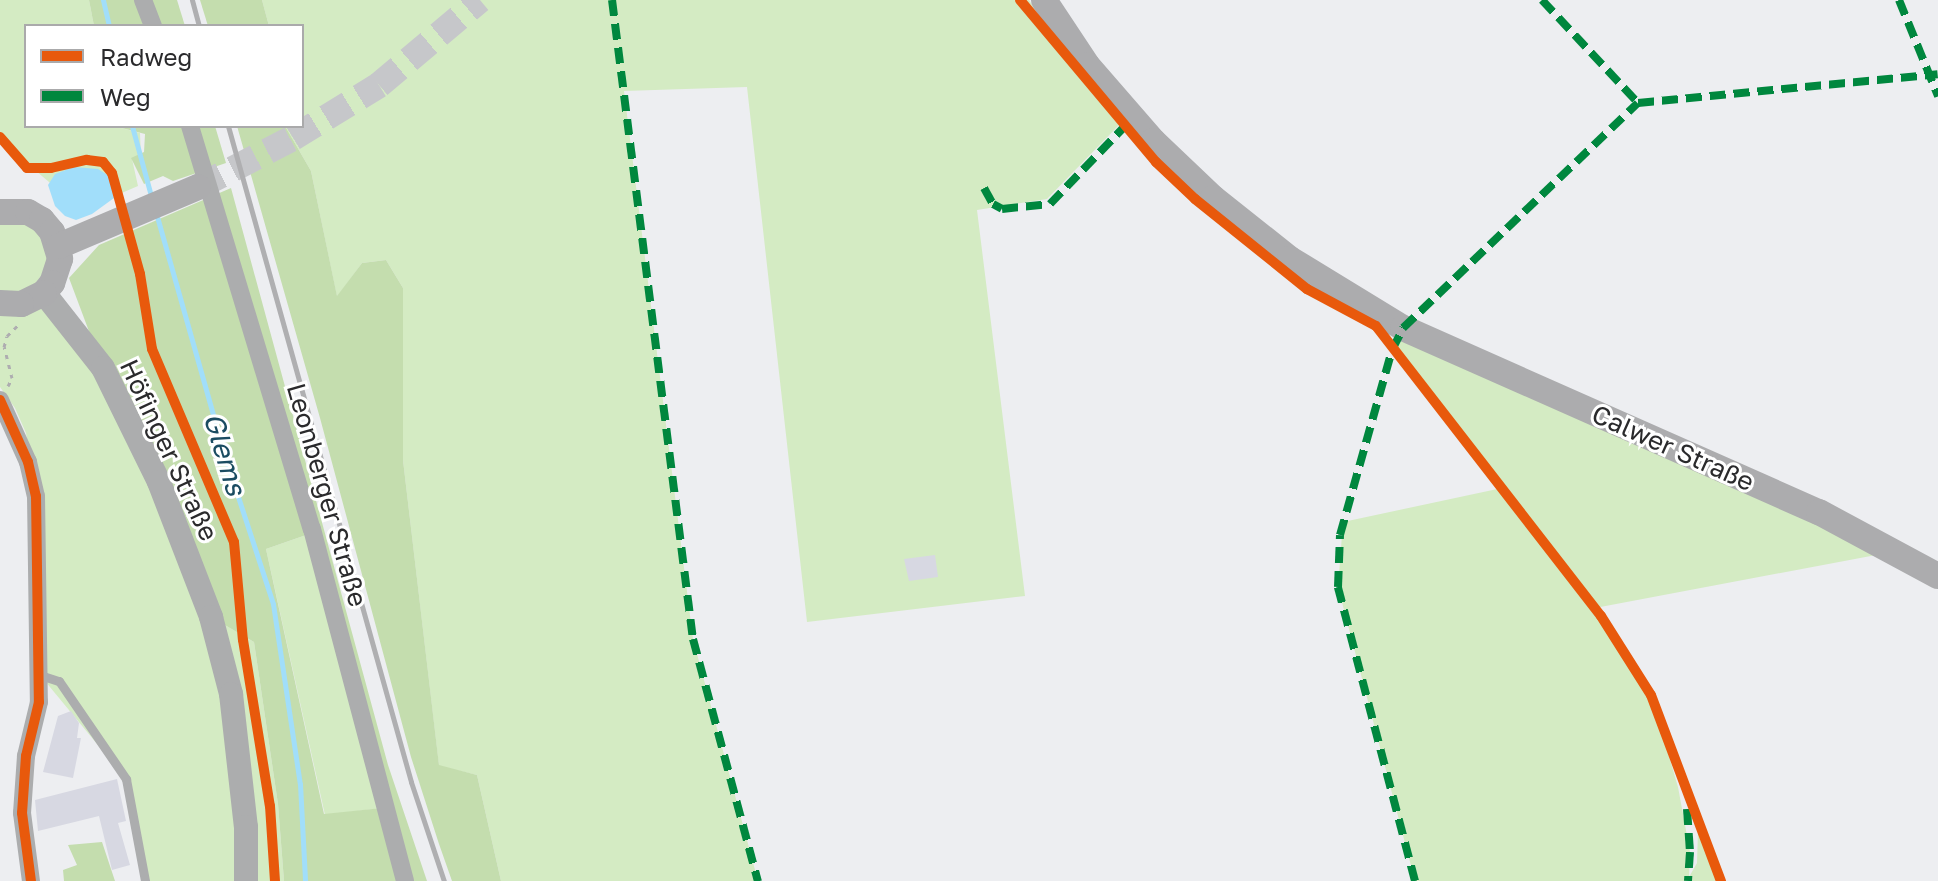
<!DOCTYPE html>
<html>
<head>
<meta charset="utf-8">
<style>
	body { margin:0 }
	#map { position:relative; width:1938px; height:881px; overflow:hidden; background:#edeef1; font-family:"Golos Text",sans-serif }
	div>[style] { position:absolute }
	.green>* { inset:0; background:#d4ebc3 }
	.forest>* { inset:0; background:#c4ddae }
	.water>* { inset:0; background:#a1defa }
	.stream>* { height:5px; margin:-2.5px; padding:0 2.5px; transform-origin:2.5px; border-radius:2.5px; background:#a1defa }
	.building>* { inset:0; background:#d7d8e2 }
	.secondary-tunnel>* { height:26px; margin-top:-13px; transform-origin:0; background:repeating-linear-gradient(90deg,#c6c7ca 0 26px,transparent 0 39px) }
	.path>* { height:3px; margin-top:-1.5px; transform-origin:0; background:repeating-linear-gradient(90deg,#aeadb0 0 4px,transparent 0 10px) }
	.service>* { height:9px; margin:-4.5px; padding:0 4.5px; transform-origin:4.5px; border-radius:4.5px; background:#acadae }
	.minor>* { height:18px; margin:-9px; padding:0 9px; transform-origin:9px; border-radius:9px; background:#acadae }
	.tertiary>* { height:24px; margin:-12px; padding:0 12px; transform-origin:12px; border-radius:12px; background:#acadae }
	.secondary>* { height:26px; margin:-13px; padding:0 13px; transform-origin:13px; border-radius:13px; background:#acacae }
	.rail>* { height:5px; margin:-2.5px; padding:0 2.5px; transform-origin:2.5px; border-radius:2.5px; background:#afafb1 }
	.quiet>* { height:8px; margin-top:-4px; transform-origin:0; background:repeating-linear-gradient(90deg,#00873e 0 16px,transparent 0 24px) }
	.cycleway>* { height:10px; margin:-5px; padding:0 5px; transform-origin:5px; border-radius:5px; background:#e8590c }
	span { translate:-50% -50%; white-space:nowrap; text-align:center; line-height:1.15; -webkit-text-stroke:6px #fff; paint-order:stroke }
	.street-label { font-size:26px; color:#2a2a2c }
	.water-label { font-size:28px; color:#1b4c61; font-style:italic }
	.legend { position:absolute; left:24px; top:24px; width:280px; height:104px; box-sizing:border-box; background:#fff; border:2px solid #aaaaab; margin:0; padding:10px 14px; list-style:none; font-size:24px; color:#2a2a2c }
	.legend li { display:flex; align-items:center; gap:16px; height:40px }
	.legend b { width:40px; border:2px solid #aaaaab }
</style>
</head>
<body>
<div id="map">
	<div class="green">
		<div style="clip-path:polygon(0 0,89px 0,94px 26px,26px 26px,26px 126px,114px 126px,140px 133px,141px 159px,132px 159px,138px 186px,82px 210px,29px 165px,0 132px)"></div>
		<div style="clip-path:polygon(262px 0,1029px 0,1036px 11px,1031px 19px,1081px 71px,1119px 125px,1047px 199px,977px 210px,1025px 596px,807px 622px,747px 87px,624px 91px,693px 639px,758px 881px,501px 881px,477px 775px,439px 766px,403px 460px,403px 288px,386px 260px,362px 263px,337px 297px,311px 171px,285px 126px,302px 126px,302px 26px,269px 26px)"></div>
		<div style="clip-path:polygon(0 219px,36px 227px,48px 255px,45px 270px,36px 283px,23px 291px,0 291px)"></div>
		<div style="clip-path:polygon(31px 296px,103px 368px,211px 617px,254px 642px,278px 804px,284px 881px,145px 881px,126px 779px,40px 675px,36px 496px,26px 433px,15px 408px,0 387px,0 302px)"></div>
		<div style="clip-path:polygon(1403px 328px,1892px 552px,1595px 608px,1651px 695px,1678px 787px,1690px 852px,1689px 877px,1697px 863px,1698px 830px,1717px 881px,1415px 881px,1338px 587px,1343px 522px,1502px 488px,1392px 350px)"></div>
		<div style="clip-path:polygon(309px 534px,382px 808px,325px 815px,266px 549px)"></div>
	</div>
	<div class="forest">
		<div style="clip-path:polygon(89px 0,177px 0,185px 26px,94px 26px)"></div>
		<div style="clip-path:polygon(200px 0,262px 0,269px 26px,208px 26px)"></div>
		<div style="clip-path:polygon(114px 126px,215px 126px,226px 163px,173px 181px,163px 176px,144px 184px,131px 158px,144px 152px,145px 134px)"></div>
		<div style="clip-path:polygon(237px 126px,285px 126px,311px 171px,337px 296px,362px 263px,386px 260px,403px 288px,403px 460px,439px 765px,477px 775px,501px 881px,452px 881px,439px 844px,411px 757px,320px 418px)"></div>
		<div style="clip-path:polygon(231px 188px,388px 765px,427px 881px,409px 881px,309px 534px,266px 549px,324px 814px,382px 808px,402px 881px,284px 881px,278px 804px,254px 642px,211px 617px,102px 366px,69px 278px,99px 245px)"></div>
		<div style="clip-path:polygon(102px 842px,115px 881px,64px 881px,63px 870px,77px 865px,68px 845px)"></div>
	</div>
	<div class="water">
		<div style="clip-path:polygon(74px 167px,98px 169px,109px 176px,114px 198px,92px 214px,76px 220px,65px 216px,55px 206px,48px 185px,55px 174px)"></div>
	</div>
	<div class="stream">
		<div style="left:103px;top:0;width:27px;rotate:77deg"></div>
		<div style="left:132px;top:126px;width:73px;rotate:74.8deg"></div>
		<div style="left:156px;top:213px;width:257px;rotate:74.2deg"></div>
		<div style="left:226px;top:460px;width:151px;rotate:71.9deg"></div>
		<div style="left:273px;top:604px;width:182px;rotate:81.5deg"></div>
		<div style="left:300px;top:784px;width:97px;rotate:87deg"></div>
	</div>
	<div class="building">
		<div style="clip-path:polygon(935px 555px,938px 577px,909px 581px,904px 559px)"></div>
		<div style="clip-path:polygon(71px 711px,79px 723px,77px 738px,81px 738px,73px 778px,43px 772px,58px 716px)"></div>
		<div style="clip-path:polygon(117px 779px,126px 821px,118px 823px,130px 865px,112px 870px,99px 816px,38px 831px,35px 800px)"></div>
	</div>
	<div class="secondary-tunnel">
		<div style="left:198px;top:187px;width:107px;rotate:-27.3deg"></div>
		<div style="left:293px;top:138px;width:101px;rotate:-31.6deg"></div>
		<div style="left:379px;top:85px;width:132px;rotate:-40.1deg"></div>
	</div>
	<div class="path">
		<div style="left:8px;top:386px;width:9px;rotate:-63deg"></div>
		<div style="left:12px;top:378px;width:32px;rotate:-104deg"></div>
		<div style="left:4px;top:347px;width:11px;rotate:-75deg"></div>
		<div style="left:7px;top:336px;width:16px;rotate:-45deg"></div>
	</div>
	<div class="service">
		<div style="left:40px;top:675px;width:20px;rotate:18deg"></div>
		<div style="left:59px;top:681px;width:119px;rotate:55.6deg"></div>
		<div style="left:126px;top:779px;width:104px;rotate:79.4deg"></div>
	</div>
	<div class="minor">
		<div style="left:143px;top:0;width:28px;rotate:69deg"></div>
		<div style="left:190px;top:126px;width:421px;rotate:73.2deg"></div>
		<div style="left:312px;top:529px;width:364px;rotate:75.2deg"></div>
		<div style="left:0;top:400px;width:68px;rotate:65.7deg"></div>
		<div style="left:28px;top:462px;width:35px;rotate:77deg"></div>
		<div style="left:36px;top:496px;width:206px;rotate:89.2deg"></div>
		<div style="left:39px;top:702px;width:56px;rotate:103.5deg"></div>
		<div style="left:26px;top:756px;width:57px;rotate:94deg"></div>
		<div style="left:22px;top:813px;width:69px;rotate:82.5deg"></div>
	</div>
	<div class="tertiary">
		<div style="left:44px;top:293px;width:95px;rotate:51.8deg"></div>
		<div style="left:103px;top:368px;width:127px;rotate:63.8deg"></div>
		<div style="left:159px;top:482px;width:145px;rotate:68.9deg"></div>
		<div style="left:211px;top:617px;width:80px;rotate:75.4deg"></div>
		<div style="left:231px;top:694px;width:134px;rotate:83.6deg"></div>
		<div style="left:246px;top:827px;width:54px;rotate:90deg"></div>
	</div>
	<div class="secondary">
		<div style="left:1044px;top:0;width:78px;rotate:56.5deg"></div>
		<div style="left:1087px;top:65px;width:101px;rotate:49deg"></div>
		<div style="left:1153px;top:141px;width:83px;rotate:43.5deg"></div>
		<div style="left:1213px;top:198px;width:98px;rotate:38.4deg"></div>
		<div style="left:1290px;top:259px;width:132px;rotate:31.4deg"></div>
		<div style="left:1403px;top:328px;width:455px;rotate:23.9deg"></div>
		<div style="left:1819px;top:512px;width:135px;rotate:28.3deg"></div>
		<div style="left:0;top:212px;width:28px"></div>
		<div style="left:28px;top:212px;width:16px;rotate:30deg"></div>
		<div style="left:42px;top:220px;width:16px;rotate:50deg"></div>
		<div style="left:52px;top:232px;width:28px;rotate:73deg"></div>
		<div style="left:60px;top:259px;width:25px;rotate:108deg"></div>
		<div style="left:52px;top:283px;width:13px;rotate:129deg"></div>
		<div style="left:44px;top:293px;width:25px;rotate:154deg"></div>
		<div style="left:21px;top:304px;width:21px;rotate:-177deg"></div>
		<div style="left:59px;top:246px;width:151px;rotate:-23deg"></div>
	</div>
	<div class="rail">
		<div style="left:192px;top:0;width:27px;rotate:75deg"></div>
		<div style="left:228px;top:126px;width:681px;rotate:74.41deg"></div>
		<div style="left:411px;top:782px;width:104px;rotate:71.6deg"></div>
	</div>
	<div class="quiet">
		<div style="left:612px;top:0;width:644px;rotate:82.78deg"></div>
		<div style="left:693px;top:639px;width:251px;rotate:75deg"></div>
		<div style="left:1542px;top:0;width:141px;rotate:47deg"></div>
		<div style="left:1899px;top:0;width:104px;rotate:67.9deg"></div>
		<div style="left:984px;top:188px;width:18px;rotate:61deg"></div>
		<div style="left:993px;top:204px;width:10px;rotate:29deg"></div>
		<div style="left:1002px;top:209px;width:48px;rotate:-5.9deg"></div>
		<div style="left:1050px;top:204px;width:115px;rotate:-46.1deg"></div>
		<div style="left:1687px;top:809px;width:43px;rotate:86deg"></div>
		<div style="left:1690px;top:852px;width:29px;rotate:94deg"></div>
		<div style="left:1415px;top:881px;width:304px;rotate:-104.7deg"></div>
		<div style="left:1338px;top:587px;width:52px;rotate:-87.8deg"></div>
		<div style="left:1340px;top:535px;width:192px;rotate:-74.3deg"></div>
		<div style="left:1392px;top:350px;width:25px;rotate:-63deg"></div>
		<div style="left:1403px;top:328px;width:325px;rotate:-43.8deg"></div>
		<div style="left:1638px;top:103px;width:301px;rotate:-5.5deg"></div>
	</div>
	<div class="cycleway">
		<div style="left:1020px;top:0;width:212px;rotate:50deg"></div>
		<div style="left:1156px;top:162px;width:54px;rotate:43.5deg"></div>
		<div style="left:1195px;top:199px;width:144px;rotate:38.8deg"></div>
		<div style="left:1307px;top:289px;width:78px;rotate:28.2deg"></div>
		<div style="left:1376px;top:326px;width:367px;rotate:52.2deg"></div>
		<div style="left:1601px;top:616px;width:93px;rotate:57.7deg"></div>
		<div style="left:1651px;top:695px;width:199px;rotate:69.4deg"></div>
		<div style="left:0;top:137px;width:41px;rotate:48.9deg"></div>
		<div style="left:27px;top:168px;width:24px"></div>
		<div style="left:51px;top:168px;width:37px;rotate:-13deg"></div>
		<div style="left:87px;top:160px;width:16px;rotate:7deg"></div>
		<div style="left:103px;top:162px;width:14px;rotate:51deg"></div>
		<div style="left:112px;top:173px;width:105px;rotate:74.5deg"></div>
		<div style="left:140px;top:274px;width:76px;rotate:80.9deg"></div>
		<div style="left:152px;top:349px;width:210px;rotate:67deg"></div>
		<div style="left:234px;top:542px;width:98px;rotate:84.8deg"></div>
		<div style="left:243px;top:640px;width:168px;rotate:80.8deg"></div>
		<div style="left:270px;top:806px;width:75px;rotate:86.2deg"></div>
		<div style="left:0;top:400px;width:68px;rotate:65.7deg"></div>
		<div style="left:28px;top:462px;width:35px;rotate:77deg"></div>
		<div style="left:36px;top:496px;width:206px;rotate:89.2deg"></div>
		<div style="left:39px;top:702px;width:56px;rotate:103.5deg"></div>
		<div style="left:26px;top:756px;width:57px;rotate:94deg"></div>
		<div style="left:22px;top:813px;width:69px;rotate:82.5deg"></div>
	</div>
	<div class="street-label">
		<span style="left:1673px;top:448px;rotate:24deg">Calwer Straße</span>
		<span style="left:169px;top:450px;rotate:65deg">Höfinger Straße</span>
		<span style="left:327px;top:495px;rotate:74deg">Leonberger Straße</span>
	</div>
	<div class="water-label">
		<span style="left:225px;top:454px;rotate:73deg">Glems</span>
	</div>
	<ul class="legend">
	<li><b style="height:10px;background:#e8590c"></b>Radweg</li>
	<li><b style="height:10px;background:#00873e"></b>Weg</li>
	</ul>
</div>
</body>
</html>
